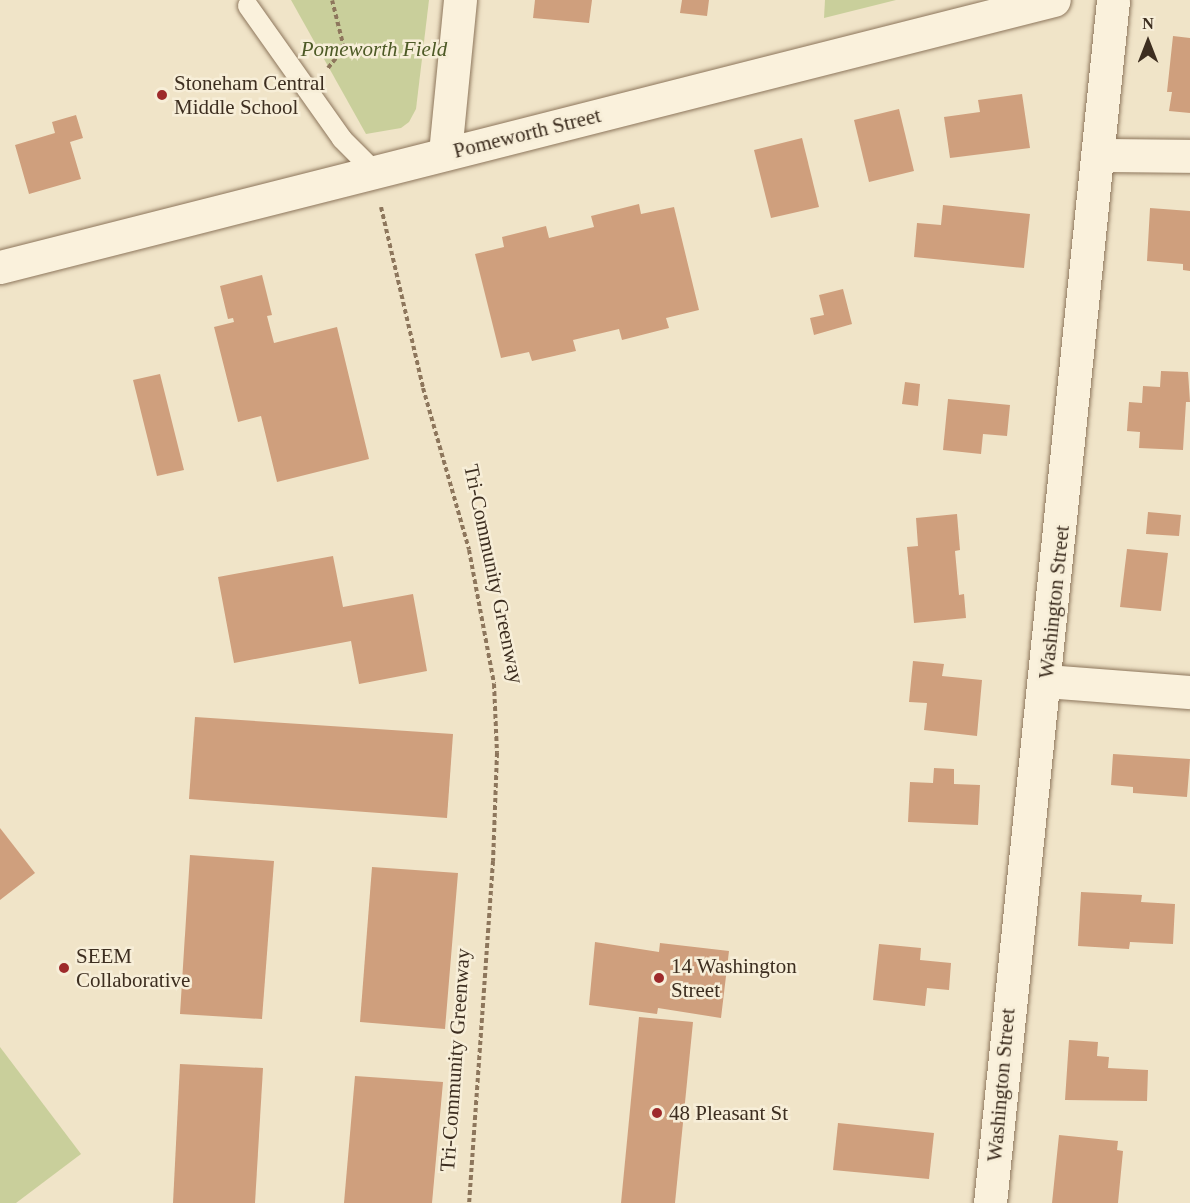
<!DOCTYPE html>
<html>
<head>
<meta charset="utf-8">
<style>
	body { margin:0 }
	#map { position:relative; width:1190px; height:1203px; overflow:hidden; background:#f0e4c8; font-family:"Times New Roman",serif }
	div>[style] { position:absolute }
	.green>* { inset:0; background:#c9cf9b }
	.building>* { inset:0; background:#cf9f7d }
	.path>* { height:4px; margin-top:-2px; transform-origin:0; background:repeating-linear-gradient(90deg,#8d765c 0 4.5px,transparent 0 7.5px) }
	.roads { filter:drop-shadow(0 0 2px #8d765c) drop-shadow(0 0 2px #8d765c) }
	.lane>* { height:20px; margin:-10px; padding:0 10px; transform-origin:10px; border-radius:10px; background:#faf1dc }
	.street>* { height:33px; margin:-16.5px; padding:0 16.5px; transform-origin:16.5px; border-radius:16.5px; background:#faf1dc }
	.secondary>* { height:33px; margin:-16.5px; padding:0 16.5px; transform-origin:16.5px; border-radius:16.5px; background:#faf1dc }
	.dots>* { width:16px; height:16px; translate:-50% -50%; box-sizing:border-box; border:3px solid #f7eed8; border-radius:50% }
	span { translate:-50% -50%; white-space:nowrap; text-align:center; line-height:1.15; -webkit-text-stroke:5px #f7eed8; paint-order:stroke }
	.park-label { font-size:21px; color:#4d5a26; font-style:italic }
	.poi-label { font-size:21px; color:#3d2e20 }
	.left { translate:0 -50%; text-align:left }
	.street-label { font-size:21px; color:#3d2e20 }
	.north { position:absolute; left:1118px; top:12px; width:60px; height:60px; -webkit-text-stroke:4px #f7eed8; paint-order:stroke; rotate:0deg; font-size:16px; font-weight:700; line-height:24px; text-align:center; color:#3d2e20 }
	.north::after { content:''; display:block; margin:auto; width:21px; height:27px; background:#3d2e20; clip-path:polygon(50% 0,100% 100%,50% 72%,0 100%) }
</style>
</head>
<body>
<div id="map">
	<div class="green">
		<div style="clip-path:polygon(291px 0,429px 0,416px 109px,409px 122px,401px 128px,366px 134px)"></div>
		<div style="clip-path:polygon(825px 0,896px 0,824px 18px)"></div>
		<div style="clip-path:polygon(0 1047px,81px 1154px,16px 1203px,0 1203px)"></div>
	</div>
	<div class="building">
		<div style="clip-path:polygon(535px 0,592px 0,589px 23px,533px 18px)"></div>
		<div style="clip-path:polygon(682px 0,709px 0,707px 16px,680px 13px)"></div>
		<div style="clip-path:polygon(1173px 36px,1190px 38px,1190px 113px,1169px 111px,1172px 92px,1167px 92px)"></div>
		<div style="clip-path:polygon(1022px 94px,1030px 148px,950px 158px,944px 117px,980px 112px,978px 100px)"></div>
		<div style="clip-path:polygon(899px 109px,914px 171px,869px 182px,854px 120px)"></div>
		<div style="clip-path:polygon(76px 115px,83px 138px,70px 142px,81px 179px,29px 194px,15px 145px,55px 133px,52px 122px)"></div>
		<div style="clip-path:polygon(802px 138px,819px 207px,771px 218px,754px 150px)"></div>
		<div style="clip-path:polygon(639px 204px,641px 214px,674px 207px,699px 310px,666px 318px,669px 328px,622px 340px,619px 329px,573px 340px,576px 351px,532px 361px,529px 352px,501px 358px,475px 254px,504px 247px,502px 237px,546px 226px,549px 238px,594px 227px,591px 216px)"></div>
		<div style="clip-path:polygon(943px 205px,1030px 214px,1024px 268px,914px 257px,917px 223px,941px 225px)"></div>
		<div style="clip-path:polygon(1150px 208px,1190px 211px,1190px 271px,1183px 270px,1183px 264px,1147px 261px)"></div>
		<div style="clip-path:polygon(262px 275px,272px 315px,267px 316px,274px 343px,337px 327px,369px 459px,277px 482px,261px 416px,238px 422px,214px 327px,234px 322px,233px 318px,228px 319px,220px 286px)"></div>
		<div style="clip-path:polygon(843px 289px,852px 324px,814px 335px,810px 318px,824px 315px,819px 295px)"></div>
		<div style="clip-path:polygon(1161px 371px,1188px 372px,1190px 402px,1186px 402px,1183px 450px,1139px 448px,1140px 432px,1127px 431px,1129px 402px,1142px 403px,1143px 386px,1160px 387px)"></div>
		<div style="clip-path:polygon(160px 374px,184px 470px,157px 476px,133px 380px)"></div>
		<div style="clip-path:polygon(905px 382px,920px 384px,918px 406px,902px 404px)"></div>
		<div style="clip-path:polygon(948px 399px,1010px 405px,1007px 436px,983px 434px,981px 454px,943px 450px)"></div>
		<div style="clip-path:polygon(1148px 512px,1181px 515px,1179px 536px,1146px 534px)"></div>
		<div style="clip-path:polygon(957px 514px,960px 550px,955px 551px,959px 595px,964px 594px,966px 618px,914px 623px,907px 547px,918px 546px,916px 518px)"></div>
		<div style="clip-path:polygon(1127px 549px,1168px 553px,1161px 611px,1120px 607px)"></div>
		<div style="clip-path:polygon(333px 556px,343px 607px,413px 594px,427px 671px,359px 684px,351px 641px,234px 663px,218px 577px)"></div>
		<div style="clip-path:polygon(913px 661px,944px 664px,942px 676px,982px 680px,977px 736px,924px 730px,927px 703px,909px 702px)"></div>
		<div style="clip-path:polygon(195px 717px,453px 734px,447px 818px,189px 799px)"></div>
		<div style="clip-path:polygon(1113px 754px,1190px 759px,1187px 797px,1133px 793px,1133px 787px,1111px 785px)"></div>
		<div style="clip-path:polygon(934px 768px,954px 769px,954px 784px,980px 785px,978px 825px,908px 822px,910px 782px,933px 783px)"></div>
		<div style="clip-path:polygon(0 828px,35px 873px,0 900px)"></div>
		<div style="clip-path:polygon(190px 855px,274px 861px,262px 1019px,180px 1014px)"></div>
		<div style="clip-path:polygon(372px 867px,458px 873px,445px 1029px,360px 1022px)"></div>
		<div style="clip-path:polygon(1081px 892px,1142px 895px,1141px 902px,1175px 904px,1173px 944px,1130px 942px,1129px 949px,1078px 946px)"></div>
		<div style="clip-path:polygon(595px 942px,659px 952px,660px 943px,729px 951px,721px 1018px,658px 1008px,657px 1014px,589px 1005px)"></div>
		<div style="clip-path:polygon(879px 944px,921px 948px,920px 960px,951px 963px,949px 990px,927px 988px,925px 1006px,873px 1000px)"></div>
		<div style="clip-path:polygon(639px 1017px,693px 1022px,675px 1203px,621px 1203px)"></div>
		<div style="clip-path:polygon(1069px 1040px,1098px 1042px,1097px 1056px,1109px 1057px,1108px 1068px,1148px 1070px,1147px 1101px,1065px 1100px)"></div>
		<div style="clip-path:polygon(180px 1064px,263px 1068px,255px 1203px,173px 1203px)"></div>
		<div style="clip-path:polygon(355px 1076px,443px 1082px,432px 1203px,344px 1203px)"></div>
		<div style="clip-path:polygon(838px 1123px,934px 1133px,929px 1179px,833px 1170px)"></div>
		<div style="clip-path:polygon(1059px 1135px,1118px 1141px,1117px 1150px,1123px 1151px,1118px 1203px,1052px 1203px)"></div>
	</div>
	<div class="path">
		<div style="left:328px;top:68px;width:26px;rotate:-51deg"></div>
		<div style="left:344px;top:48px;width:49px;rotate:-104deg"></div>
		<div style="left:381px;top:207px;width:186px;rotate:76.9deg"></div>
		<div style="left:423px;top:388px;width:168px;rotate:74.1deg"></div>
		<div style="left:469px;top:550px;width:136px;rotate:79.4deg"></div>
		<div style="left:494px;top:684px;width:69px;rotate:87.5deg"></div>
		<div style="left:497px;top:753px;width:108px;rotate:92.1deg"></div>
		<div style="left:493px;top:861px;width:343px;rotate:94deg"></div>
	</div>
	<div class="roads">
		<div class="lane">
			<div style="left:248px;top:6px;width:163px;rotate:54.7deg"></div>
			<div style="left:342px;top:139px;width:45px;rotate:45deg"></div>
		</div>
		<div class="street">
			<div style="left:445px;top:153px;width:154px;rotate:-84.4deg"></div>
			<div style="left:1098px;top:155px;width:92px;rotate:0.6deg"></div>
			<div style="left:0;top:267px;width:1087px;rotate:-14.22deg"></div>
			<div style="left:1046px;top:681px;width:144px;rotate:4.4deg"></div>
		</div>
		<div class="secondary">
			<div style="left:990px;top:1203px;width:1209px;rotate:-84.16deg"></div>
		</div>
	</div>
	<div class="dots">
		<div style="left:162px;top:95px;background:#9e2a2b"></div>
		<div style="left:64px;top:968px;background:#9e2a2b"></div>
		<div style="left:659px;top:978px;background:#9e2a2b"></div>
		<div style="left:657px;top:1113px;background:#9e2a2b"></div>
	</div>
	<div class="park-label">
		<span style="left:374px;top:49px">Pomeworth Field</span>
	</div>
	<div class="poi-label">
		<span class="left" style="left:174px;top:95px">Stoneham Central<br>Middle School</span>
		<span class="left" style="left:76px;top:968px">SEEM<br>Collaborative</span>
		<span class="left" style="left:671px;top:978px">14 Washington<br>Street</span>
		<span class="left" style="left:669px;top:1113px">48 Pleasant St</span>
	</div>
	<div class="street-label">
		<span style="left:527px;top:133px;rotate:-14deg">Pomeworth Street</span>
		<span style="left:494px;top:574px;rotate:78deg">Tri-Community Greenway</span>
		<span style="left:1054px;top:602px;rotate:-84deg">Washington Street</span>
		<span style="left:455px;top:1060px;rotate:-86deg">Tri-Community Greenway</span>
		<span style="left:1001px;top:1085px;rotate:-85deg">Washington Street</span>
	</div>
	<div class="north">N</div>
</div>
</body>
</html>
